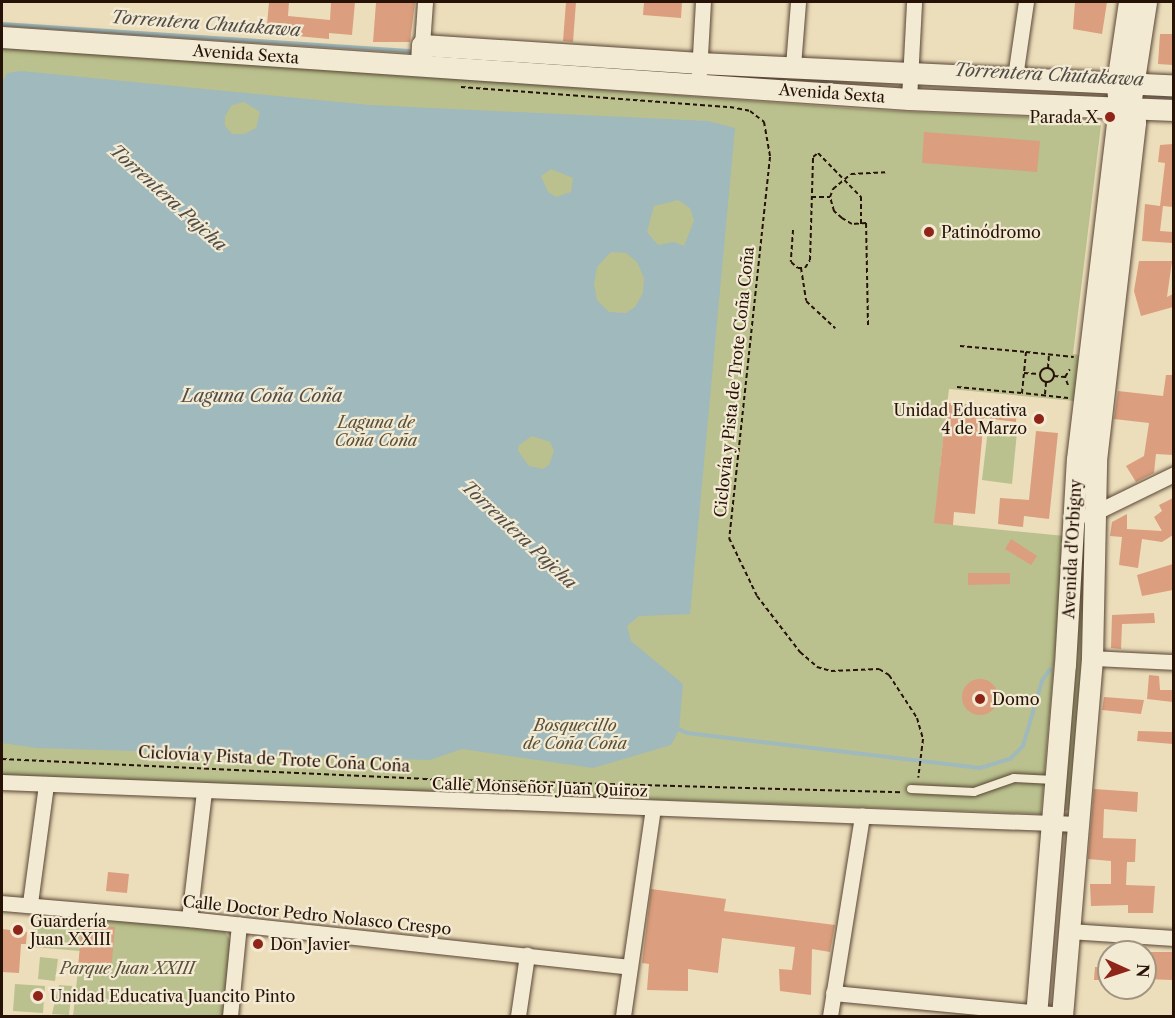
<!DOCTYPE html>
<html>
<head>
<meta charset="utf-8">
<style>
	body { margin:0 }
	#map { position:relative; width:1175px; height:1018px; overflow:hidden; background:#eddebb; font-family:"Libre Caslon Text",serif }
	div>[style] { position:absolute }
	.green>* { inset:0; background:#bac18e }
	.water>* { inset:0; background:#9fb9bc }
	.stream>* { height:4px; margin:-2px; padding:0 2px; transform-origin:2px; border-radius:2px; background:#9fb9bc }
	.building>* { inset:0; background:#db9e7e }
	.round { border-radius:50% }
	.path>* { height:2px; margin-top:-1px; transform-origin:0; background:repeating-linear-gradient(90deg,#271208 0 4.5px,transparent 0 7.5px) }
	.path>.ring { margin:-1px; padding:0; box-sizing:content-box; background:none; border:2px solid #271208; border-radius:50% }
	.roads { filter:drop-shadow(0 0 2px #584535) drop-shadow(0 0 2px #584535) }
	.lane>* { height:8px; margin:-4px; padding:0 4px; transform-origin:4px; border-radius:4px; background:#f3ead3 }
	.street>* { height:15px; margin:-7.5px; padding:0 7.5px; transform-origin:7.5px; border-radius:7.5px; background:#f3ead3 }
	.secondary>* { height:21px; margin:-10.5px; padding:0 10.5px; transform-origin:10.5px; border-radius:10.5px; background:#f3ead3 }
	.dots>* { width:16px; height:16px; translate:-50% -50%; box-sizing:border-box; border:3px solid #f3ead3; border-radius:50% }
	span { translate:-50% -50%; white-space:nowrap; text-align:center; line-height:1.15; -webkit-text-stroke:4.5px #f3ead3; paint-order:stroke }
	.street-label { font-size:16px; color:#271208 }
	.poi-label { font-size:16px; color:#271208 }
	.right { translate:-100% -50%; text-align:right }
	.left { translate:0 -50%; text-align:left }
	.park-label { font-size:16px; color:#5a4f37; font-style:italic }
	.water-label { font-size:18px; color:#514c47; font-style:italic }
	.frame { position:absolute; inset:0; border:3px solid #271208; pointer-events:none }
	.north { position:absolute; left:1097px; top:940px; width:60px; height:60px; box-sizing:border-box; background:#f3ead3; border:2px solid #a19482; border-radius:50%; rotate:93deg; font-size:16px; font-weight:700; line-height:24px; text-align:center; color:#271208 }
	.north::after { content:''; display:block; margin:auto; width:21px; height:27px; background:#8f2418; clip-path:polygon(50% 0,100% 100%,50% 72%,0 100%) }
</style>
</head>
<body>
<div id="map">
	<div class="green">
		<div style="clip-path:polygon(2px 44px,874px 110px,1097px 120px,1101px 125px,1073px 354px,1079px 355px,1074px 401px,949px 389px,940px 468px,953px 525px,1065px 536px,1041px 814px,2px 776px)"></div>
		<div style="clip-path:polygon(988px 429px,1017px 432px,1012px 484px,982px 480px)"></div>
		<div style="clip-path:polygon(1082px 534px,1086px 535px,1081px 663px,1070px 810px,1061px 811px)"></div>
		<div style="clip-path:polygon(37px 913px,224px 930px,231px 942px,224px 1016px,73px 1016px,80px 951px,34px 947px)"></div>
		<div style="clip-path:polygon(40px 957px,58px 959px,55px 981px,38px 979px)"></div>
		<div style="clip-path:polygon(15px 984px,45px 986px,43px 1013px,13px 1011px)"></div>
		<div style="clip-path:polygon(59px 985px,72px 986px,69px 1015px,52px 1014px)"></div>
	</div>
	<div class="water">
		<div style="clip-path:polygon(evenodd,21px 71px,370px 105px,708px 121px,735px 128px,690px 614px,639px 616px,627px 626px,631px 641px,683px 684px,679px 730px,671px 745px,593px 768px,462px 749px,430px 760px,37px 748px,2px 743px,2px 82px,7px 73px,21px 71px,244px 102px,260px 112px,256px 128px,244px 134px,232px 134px,225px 126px,225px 116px,232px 105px,244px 102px,21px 71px,551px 169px,573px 178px,571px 192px,556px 197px,548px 192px,541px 176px,551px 169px,21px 71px,678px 200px,690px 208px,694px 221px,684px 246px,674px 242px,658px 245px,647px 232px,654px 206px,678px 200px,21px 71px,611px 252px,626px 253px,637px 262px,644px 278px,643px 293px,635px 307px,626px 313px,609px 312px,597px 300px,594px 284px,597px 267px,611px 252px,21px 71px,532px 436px,550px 442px,554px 451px,549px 465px,543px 469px,529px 466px,518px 451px,519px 445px,532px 436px)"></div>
	</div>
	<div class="stream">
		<div style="left:2px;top:24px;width:408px;rotate:3.8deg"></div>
		<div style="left:750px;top:76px;width:35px;rotate:3deg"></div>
		<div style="left:800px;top:78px;width:39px;rotate:3deg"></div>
		<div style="left:1138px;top:94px;width:36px;rotate:3deg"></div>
		<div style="left:676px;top:728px;width:12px;rotate:24deg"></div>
		<div style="left:687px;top:733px;width:295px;rotate:6.8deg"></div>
		<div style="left:980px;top:768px;width:31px;rotate:-17deg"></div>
		<div style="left:1010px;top:759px;width:18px;rotate:-45deg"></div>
		<div style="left:1023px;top:746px;width:68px;rotate:-73.7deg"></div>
		<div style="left:1042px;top:681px;width:14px;rotate:-56deg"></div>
	</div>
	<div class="building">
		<div style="clip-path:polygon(269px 2px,289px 2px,288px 16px,330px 20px,331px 2px,355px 2px,352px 35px,329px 33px,329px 39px,275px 34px,275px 24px,267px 25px)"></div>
		<div style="clip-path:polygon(389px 2px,415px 2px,410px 42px,373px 42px,376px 3px)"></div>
		<div style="clip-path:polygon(566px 2px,576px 2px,573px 42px,563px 41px)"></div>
		<div style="clip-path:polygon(644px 2px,682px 2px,681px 18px,643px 15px)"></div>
		<div style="clip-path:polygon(1075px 2px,1107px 2px,1102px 34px,1073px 29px)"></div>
		<div style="clip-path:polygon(1160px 34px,1173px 34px,1173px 65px,1158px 64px)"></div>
		<div style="clip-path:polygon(924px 132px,1040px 141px,1037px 172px,922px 163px)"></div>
		<div style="clip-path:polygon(1173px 144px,1173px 207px,1163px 206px,1160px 231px,1173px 232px,1173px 243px,1142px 241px,1145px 204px,1160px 206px,1165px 163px,1158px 162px,1160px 145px)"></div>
		<div style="clip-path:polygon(1139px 261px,1172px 261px,1167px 297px,1173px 294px,1173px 307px,1141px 316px,1134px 291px)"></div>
		<div style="clip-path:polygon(1166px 375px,1173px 375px,1173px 455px,1156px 454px,1154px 473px,1136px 482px,1126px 466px,1144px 456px,1149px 423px,1114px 419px,1118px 391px,1163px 396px)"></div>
		<div style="clip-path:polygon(947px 403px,1017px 408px,1016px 422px,984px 418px,975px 514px,954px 512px,953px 525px,934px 523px)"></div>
		<div style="clip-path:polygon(1036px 431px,1058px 433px,1049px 519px,1024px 516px,1023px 527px,998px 524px,1000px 498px,1029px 500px)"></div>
		<div style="clip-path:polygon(1173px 498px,1173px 535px,1162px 542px,1142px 539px,1138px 568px,1119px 565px,1122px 537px,1110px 536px,1112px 522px,1127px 514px,1127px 529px,1162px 531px,1154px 517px,1162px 511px,1159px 505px)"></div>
		<div style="clip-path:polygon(1011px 539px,1037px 556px,1031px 565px,1005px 549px)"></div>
		<div style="clip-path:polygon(1173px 564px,1173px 590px,1142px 596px,1137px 575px)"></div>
		<div style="clip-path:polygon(968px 573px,1010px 573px,1010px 584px,968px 585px)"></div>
		<div style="clip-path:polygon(1154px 613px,1155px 623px,1122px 624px,1121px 649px,1111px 648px,1112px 615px)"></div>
		<div style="clip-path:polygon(1149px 675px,1159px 676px,1160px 690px,1173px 690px,1173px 702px,1147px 699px)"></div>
		<div class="round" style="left:962px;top:679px;width:36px;height:36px"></div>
		<div style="clip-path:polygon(1104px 697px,1144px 700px,1141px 714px,1102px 710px)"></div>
		<div style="clip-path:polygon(1138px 731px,1173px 732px,1173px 744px,1137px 741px)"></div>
		<div style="clip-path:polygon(1094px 789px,1138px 792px,1137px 812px,1104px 809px,1103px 838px,1136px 839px,1135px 862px,1127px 862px,1126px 885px,1155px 886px,1153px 913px,1128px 913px,1128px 905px,1091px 906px,1090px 884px,1111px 884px,1111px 861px,1088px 859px)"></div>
		<div style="clip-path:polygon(108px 872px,129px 874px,127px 893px,106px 891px)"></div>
		<div style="clip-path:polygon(651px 889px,726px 899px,724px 911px,835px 925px,830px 952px,812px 949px,811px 995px,780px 991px,779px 969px,792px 970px,795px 947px,722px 938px,718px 973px,688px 969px,688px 991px,647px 990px,649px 964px,642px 963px)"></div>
		<div style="clip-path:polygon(82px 925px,115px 927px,111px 971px,78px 967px)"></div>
		<div style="clip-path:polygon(2px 929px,27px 932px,26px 944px,21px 944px,19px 973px,2px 972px)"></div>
		<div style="clip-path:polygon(1145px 952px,1173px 952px,1172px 980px,1145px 979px)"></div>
		<div style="clip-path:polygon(1095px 967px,1109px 968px,1109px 980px,1094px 980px)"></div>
	</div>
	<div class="path">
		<div style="left:461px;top:87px;width:270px;rotate:4.3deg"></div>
		<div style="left:730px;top:107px;width:20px;rotate:11deg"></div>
		<div style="left:750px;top:111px;width:18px;rotate:38deg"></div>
		<div style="left:764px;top:122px;width:36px;rotate:80deg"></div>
		<div style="left:770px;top:157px;width:383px;rotate:96.1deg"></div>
		<div style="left:729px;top:538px;width:64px;rotate:64.2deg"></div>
		<div style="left:757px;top:596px;width:71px;rotate:52.5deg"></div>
		<div style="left:800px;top:652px;width:23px;rotate:41deg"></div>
		<div style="left:817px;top:667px;width:15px;rotate:16deg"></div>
		<div style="left:831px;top:671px;width:48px;rotate:-2.4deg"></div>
		<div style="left:879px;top:669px;width:12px;rotate:31deg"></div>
		<div style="left:889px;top:675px;width:51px;rotate:56.9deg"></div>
		<div style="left:917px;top:718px;width:22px;rotate:74deg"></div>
		<div style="left:923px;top:739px;width:39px;rotate:97deg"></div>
		<div style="left:812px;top:197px;width:18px"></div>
		<div style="left:793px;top:230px;width:32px;rotate:94deg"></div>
		<div style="left:791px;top:262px;width:9px;rotate:41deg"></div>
		<div style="left:798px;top:268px;width:7px"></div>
		<div style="left:805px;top:268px;width:9px;rotate:-58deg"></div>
		<div style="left:810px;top:260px;width:103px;rotate:-88.3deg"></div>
		<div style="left:813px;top:157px;width:6px;rotate:-39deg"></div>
		<div style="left:818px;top:153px;width:62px;rotate:45.7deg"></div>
		<div style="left:861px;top:197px;width:27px;rotate:90deg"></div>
		<div style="left:801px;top:268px;width:33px;rotate:81deg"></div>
		<div style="left:806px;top:301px;width:40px;rotate:43deg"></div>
		<div style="left:868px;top:325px;width:102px;rotate:-91.1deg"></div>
		<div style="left:866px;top:223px;width:14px;rotate:176deg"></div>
		<div style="left:852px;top:224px;width:12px;rotate:-149deg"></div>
		<div style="left:842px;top:218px;width:11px;rotate:-139deg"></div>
		<div style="left:834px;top:211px;width:15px;rotate:-106deg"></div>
		<div style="left:830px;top:197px;width:9px;rotate:-69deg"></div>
		<div style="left:833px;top:189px;width:23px;rotate:-40deg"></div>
		<div style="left:851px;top:174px;width:35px;rotate:-3deg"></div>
		<div style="left:960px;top:346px;width:66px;rotate:5.2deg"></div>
		<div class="ring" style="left:1040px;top:368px;width:12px;height:12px"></div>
		<div style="left:1048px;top:368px;width:14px;rotate:-86deg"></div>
		<div style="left:1024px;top:373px;width:15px;rotate:4deg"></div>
		<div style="left:1054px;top:376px;width:11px;rotate:5deg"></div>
		<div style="left:1068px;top:385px;width:9px;rotate:-111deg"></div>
		<div style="left:1065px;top:377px;width:9px;rotate:-58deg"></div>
		<div style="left:957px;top:387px;width:65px;rotate:5.3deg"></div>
		<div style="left:1045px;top:394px;width:12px;rotate:-85deg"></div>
		<div style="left:1068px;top:398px;width:46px;rotate:-173.8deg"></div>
		<div style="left:1022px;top:393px;width:41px;rotate:-84.4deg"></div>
		<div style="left:1026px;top:352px;width:48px;rotate:5.9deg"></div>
		<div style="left:2px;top:759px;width:421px;rotate:2.7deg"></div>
		<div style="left:423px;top:779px;width:478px;rotate:1.6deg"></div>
		<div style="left:100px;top:1016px;width:1px;rotate:-90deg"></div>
	</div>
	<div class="roads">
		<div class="lane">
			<div style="left:911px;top:789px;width:63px;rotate:2.7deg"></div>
			<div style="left:974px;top:792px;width:42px;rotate:-19.3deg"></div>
			<div style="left:1014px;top:778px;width:40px;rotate:2.9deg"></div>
		</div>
		<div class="street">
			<div style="left:422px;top:45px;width:43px;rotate:-86deg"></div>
			<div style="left:793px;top:66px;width:64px;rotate:-85.5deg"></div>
			<div style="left:699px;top:73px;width:71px;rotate:-86.8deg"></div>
			<div style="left:1015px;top:77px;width:76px;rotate:-81.7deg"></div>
			<div style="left:909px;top:99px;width:97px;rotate:-87deg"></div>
			<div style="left:1088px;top:516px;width:96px;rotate:-26deg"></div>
			<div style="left:1092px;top:658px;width:82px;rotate:2.8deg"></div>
			<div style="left:2px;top:782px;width:1077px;rotate:2.24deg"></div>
			<div style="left:2px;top:903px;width:188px;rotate:4.9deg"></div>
			<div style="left:189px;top:919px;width:443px;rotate:6.2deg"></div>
			<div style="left:30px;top:903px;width:120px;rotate:-82.3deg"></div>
			<div style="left:189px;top:919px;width:129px;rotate:-83.3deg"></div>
			<div style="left:1069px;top:931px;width:105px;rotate:3.8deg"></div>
			<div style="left:833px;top:993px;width:230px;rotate:5.5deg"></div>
			<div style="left:230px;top:1016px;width:92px;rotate:-84.4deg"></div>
			<div style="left:518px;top:1016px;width:62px;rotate:-81.6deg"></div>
			<div style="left:623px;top:1016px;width:209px;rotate:-81.8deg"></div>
			<div style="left:830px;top:1016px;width:203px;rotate:-80.9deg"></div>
		</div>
		<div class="secondary">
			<div style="left:2px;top:37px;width:909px;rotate:3.91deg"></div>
			<div style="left:909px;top:99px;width:265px;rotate:2.4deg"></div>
			<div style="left:421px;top:64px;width:19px;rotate:-87deg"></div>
			<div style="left:422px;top:45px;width:278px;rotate:3.7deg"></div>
			<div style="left:699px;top:63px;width:476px;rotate:2.7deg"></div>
			<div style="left:1036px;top:1016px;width:352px;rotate:-85.3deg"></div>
			<div style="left:1065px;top:665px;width:206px;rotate:-86.7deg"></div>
			<div style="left:1077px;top:459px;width:354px;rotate:-83.2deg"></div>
			<div style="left:1119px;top:108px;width:25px;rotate:-95deg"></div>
			<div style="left:1117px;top:83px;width:82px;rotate:-81.6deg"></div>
			<div style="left:1062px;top:1016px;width:359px;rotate:-85.2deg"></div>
			<div style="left:1092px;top:658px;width:198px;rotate:-88.8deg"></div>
			<div style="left:1096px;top:460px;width:340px;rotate:-83.4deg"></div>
			<div style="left:1135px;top:122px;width:23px;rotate:-100deg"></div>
			<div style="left:1131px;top:99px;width:98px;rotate:-81.2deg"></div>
		</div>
	</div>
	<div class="dots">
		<div style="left:1110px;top:117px;background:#8f2418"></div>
		<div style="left:929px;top:232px;background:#8f2418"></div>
		<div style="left:1039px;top:419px;background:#8f2418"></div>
		<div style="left:980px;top:699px;background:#8f2418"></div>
		<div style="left:18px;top:930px;background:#8f2418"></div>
		<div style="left:258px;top:944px;background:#8f2418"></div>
		<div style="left:38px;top:996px;background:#8f2418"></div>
	</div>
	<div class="street-label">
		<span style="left:246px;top:54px;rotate:4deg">Avenida Sexta</span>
		<span style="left:832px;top:93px;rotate:4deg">Avenida Sexta</span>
		<span style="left:734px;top:382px;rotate:-84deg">Ciclovía y Pista de Trote Coña Coña</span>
		<span style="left:1072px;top:549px;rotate:-87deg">Avenida d'Orbigny</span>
		<span style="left:274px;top:759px;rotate:3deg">Ciclovía y Pista de Trote Coña Coña</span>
		<span style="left:540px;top:787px;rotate:2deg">Calle Monseñor Juan Quiroz</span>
		<span style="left:317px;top:915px;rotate:6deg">Calle Doctor Pedro Nolasco Crespo</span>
	</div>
	<div class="poi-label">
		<span class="right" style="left:1098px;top:117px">Parada X</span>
		<span class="left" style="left:941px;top:232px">Patinódromo</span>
		<span class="right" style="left:1027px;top:419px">Unidad Educativa<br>4 de Marzo</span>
		<span class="left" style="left:992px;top:699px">Domo</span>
		<span class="left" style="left:30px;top:930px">Guardería<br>Juan XXIII</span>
		<span class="left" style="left:270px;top:944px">Don Javier</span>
		<span class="left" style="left:50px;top:996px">Unidad Educativa Juancito Pinto</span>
	</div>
	<div class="park-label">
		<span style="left:376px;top:431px">Laguna de<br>Coña Coña</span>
		<span style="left:575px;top:734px">Bosquecillo<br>de Coña Coña</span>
		<span style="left:127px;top:968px">Parque Juan XXIII</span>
	</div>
	<div class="water-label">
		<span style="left:206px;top:24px;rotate:4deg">Torrentera Chutakawa</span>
		<span style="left:1049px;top:75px;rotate:3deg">Torrentera Chutakawa</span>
		<span style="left:168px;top:198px;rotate:42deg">Torrentera Pajcha</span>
		<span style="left:262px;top:396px">Laguna Coña Coña</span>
		<span style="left:519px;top:535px;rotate:43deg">Torrentera Pajcha</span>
	</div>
	<div class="frame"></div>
	<div class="north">N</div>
</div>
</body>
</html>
